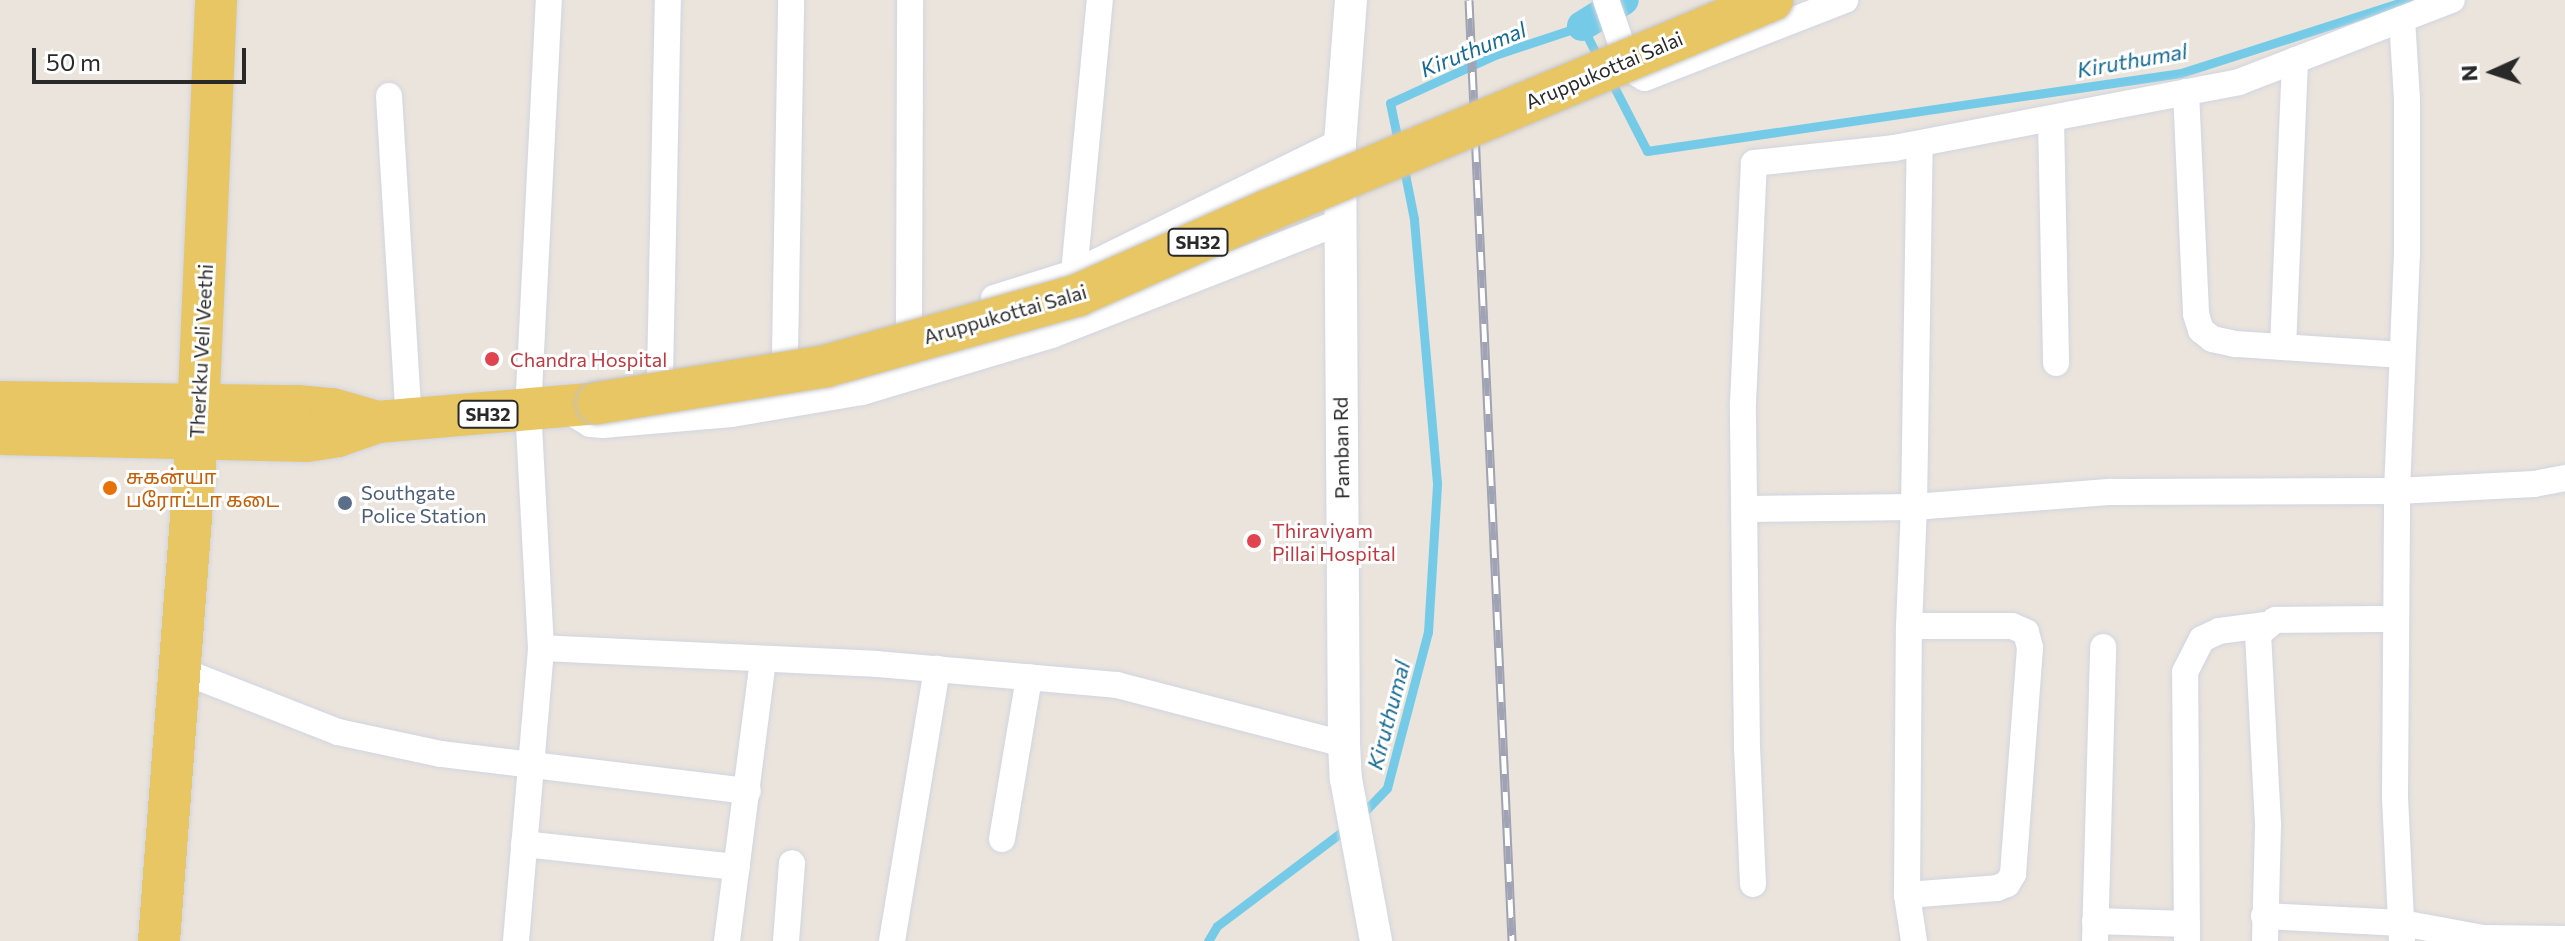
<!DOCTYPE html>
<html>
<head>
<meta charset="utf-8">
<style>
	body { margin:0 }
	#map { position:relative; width:2565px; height:941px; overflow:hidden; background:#ebe4dc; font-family:Commissioner,"Noto Sans Tamil",sans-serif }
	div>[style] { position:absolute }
	.stream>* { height:9px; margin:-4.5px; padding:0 4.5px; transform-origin:4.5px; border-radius:4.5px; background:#75cbe7 }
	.canal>* { height:30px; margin:-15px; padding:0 15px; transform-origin:15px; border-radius:15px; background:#75cbe7 }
	.roads { filter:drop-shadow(0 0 2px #d1d5e1) drop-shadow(0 0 2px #d1d5e1) }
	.minor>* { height:26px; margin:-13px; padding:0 13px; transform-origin:13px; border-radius:13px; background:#fff }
	.tertiary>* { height:32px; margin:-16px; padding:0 16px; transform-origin:16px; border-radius:16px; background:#fff }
	.primary>* { height:42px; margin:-21px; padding:0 21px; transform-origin:21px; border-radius:21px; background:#e8c664 }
	.rail>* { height:9px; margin-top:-4.5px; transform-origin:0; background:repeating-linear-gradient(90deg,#fff 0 18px,#9fa3b3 0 36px); box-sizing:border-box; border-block:2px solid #9fa3b3 }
	.bridges { filter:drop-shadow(0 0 2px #c3c3c3) drop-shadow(0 0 2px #c3c3c3) }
	.primary-bridge>* { height:42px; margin:-21px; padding:0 21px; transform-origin:21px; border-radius:21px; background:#e8c664 }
	.dots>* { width:22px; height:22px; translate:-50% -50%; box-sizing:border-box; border:4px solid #fff; border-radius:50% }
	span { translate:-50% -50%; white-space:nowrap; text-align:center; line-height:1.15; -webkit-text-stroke:6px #fff; paint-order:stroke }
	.shield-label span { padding:2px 6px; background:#fff; border:2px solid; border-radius:6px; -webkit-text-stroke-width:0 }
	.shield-label { font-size:18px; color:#292929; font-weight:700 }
	.street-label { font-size:20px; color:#292929 }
	.health-label { font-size:20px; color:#be3a42 }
	.left { translate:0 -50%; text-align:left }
	.food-label { font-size:20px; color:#c56008 }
	.service-label { font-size:20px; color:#4e5e75 }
	.water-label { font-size:22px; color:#156a91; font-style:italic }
	.north { position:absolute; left:2453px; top:32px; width:80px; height:80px; -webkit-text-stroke:6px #fff; paint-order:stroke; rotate:267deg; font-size:22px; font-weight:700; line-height:32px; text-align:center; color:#292929 }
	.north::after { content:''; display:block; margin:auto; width:28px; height:36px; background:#292929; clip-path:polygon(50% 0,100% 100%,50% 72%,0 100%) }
	.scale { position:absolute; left:32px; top:48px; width:214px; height:36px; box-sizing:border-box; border:4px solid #292929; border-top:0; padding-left:10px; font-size:24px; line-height:28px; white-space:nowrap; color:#292929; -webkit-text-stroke:6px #fff; paint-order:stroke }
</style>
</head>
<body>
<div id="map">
	<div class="stream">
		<div style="left:1609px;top:77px;width:83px;rotate:62.8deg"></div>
		<div style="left:1647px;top:151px;width:540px;rotate:-8.31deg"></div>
		<div style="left:2181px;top:73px;width:238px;rotate:-17.8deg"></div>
		<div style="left:1399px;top:146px;width:44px;rotate:-101.8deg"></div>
		<div style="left:1390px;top:103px;width:115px;rotate:-24.6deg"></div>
		<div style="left:1495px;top:55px;width:92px;rotate:-18.4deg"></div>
		<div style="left:1582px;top:26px;width:39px;rotate:63deg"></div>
		<div style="left:1361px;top:815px;width:37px;rotate:-46deg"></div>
		<div style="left:1387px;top:788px;width:161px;rotate:-75.3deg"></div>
		<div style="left:1428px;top:632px;width:149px;rotate:-86.5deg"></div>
		<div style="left:1437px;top:483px;width:265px;rotate:-95deg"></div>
		<div style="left:1414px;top:219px;width:56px;rotate:-101.3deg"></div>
		<div style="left:1208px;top:941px;width:17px;rotate:-59deg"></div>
		<div style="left:1217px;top:926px;width:163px;rotate:-37deg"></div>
	</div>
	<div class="canal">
		<div style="left:1582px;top:26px;width:49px;rotate:-31.8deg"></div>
	</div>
	<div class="roads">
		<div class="minor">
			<div style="left:1606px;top:0;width:73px;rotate:70.8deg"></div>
			<div style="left:1630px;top:69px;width:17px;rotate:31deg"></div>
			<div style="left:1645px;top:78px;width:215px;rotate:-21.3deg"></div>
			<div style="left:2186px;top:92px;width:222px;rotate:87.4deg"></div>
			<div style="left:2196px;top:314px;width:17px;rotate:73deg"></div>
			<div style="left:2201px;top:330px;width:14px;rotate:39deg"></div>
			<div style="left:2212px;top:339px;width:25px;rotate:12deg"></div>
			<div style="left:2236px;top:344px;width:165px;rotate:3.8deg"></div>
			<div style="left:389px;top:96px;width:324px;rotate:86.5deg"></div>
			<div style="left:2051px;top:120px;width:243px;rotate:88.8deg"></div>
			<div style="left:1074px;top:273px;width:274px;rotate:-84.6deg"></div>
			<div style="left:994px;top:298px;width:84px;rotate:-17.4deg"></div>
			<div style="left:1074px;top:273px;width:297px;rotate:-26.2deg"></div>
			<div style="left:909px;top:325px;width:325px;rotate:-89.8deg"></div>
			<div style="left:2283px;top:347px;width:287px;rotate:-87.6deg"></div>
			<div style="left:785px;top:353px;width:353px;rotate:-89deg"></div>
			<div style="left:660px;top:375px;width:375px;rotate:-88.8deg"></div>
			<div style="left:567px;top:410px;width:27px;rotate:31deg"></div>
			<div style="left:590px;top:424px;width:13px;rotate:4deg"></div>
			<div style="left:603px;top:425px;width:129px;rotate:-4.9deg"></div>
			<div style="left:732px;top:414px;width:132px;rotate:-9.6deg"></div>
			<div style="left:862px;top:392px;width:198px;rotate:-16.7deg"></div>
			<div style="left:1052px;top:335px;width:309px;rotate:-21.4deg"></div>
			<div style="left:1746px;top:509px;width:168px;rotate:-0.7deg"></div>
			<div style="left:1914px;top:507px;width:198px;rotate:-4.4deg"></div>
			<div style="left:2111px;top:492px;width:286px;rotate:-0.2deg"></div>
			<div style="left:2397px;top:491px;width:137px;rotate:-2.9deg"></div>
			<div style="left:2534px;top:484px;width:32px;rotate:-11deg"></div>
			<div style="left:541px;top:648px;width:237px;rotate:-93.1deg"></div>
			<div style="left:528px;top:411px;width:412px;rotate:-87.1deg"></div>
			<div style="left:180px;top:670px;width:170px;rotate:21.4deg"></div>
			<div style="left:338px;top:732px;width:105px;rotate:12.1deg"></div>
			<div style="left:441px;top:754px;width:309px;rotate:6.9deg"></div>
			<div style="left:1002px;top:839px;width:164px;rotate:-80.5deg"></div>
			<div style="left:524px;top:844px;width:214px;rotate:6.2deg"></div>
			<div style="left:1753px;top:884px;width:137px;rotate:-92.5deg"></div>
			<div style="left:1747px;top:747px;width:344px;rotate:-90.7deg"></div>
			<div style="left:1743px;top:403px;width:240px;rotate:-87.4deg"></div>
			<div style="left:1754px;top:163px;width:141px;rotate:-6.1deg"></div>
			<div style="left:1894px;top:148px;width:351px;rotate:-10.8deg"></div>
			<div style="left:2239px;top:82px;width:228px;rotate:-21.1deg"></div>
			<div style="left:1907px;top:895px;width:90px;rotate:-4.4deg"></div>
			<div style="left:1997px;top:888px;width:11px;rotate:-22deg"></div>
			<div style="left:2007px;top:884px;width:12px;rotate:-59deg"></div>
			<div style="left:2013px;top:874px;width:227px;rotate:-85.7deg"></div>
			<div style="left:2030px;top:648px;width:16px;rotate:-104deg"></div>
			<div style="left:2026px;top:632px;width:15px;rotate:-157deg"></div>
			<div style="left:2012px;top:626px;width:103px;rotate:180deg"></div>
			<div style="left:2264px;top:916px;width:138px;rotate:2.9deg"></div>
			<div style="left:2402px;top:923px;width:81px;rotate:10.6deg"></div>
			<div style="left:2482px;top:938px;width:83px;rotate:0.7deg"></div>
			<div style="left:2095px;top:921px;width:92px;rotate:1.9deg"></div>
			<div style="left:516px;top:941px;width:294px;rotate:-85.1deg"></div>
			<div style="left:541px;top:648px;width:336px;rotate:2.7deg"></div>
			<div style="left:877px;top:664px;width:241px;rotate:5deg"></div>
			<div style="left:1117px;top:685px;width:235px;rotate:14.6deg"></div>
			<div style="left:727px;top:941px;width:284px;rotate:-82.7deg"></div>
			<div style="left:786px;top:941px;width:78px;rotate:-85.6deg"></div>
			<div style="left:892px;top:941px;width:276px;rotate:-80.6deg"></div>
			<div style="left:1914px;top:941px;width:47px;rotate:-98.7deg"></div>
			<div style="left:1907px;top:895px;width:269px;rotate:-89.6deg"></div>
			<div style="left:1909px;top:626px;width:119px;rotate:-87.6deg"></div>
			<div style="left:1914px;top:507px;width:363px;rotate:-89.1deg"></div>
			<div style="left:2095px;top:941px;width:294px;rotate:-88.4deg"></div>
			<div style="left:2187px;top:941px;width:269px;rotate:-90.4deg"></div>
			<div style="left:2185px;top:672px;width:37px;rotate:-63deg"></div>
			<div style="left:2202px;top:639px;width:19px;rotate:-25deg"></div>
			<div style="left:2219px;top:631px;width:46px;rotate:-7.4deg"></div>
			<div style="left:2265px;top:941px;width:117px;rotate:-88.5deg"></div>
			<div style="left:2268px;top:824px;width:190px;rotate:-93deg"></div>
			<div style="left:2258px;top:634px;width:22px;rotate:-39deg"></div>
			<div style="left:2275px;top:620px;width:121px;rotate:-0.5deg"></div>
			<div style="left:2402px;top:941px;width:144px;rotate:-92.8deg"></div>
			<div style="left:2395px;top:797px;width:306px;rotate:-89.6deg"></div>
			<div style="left:2397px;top:491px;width:237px;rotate:-87.6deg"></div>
			<div style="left:2407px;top:254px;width:155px;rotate:-90deg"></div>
			<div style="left:2407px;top:99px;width:80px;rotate:-93.6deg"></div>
		</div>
		<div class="tertiary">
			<div style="left:1351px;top:0;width:142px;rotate:94.4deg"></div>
			<div style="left:1340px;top:142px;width:602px;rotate:89.62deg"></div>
			<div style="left:1344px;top:744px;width:35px;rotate:87deg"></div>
			<div style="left:1346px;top:779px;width:165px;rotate:79.5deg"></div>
		</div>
		<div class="primary">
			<div style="left:0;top:402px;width:297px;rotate:0.8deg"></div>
			<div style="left:297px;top:406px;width:35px;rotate:5deg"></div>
			<div style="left:332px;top:409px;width:47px;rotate:16.1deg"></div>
			<div style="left:0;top:434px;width:307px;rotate:1.3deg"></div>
			<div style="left:307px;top:441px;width:31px;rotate:-9deg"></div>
			<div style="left:338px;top:436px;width:42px;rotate:-19.3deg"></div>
			<div style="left:378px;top:422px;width:221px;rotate:-4.9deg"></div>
			<div style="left:159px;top:941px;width:504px;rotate:-85.68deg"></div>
			<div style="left:197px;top:438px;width:438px;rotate:-87.5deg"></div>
		</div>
	</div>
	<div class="rail">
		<div style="left:1469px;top:0;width:942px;rotate:87.38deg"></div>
	</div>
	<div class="bridges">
		<div class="primary-bridge">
			<div style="left:598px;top:403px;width:231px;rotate:-9.2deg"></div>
			<div style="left:826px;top:366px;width:262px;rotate:-15.7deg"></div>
			<div style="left:1078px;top:295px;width:209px;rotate:-24deg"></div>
			<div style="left:1269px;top:210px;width:545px;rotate:-22.66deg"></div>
		</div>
	</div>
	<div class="dots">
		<div style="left:492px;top:359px;background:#e0444e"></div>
		<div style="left:110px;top:488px;background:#e8710a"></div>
		<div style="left:345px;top:503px;background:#5c6f8a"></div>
		<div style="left:1254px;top:541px;background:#e0444e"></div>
	</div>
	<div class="shield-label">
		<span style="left:1198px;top:242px">SH32</span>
		<span style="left:488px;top:414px">SH32</span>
	</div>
	<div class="street-label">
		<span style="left:1604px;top:70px;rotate:-23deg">Aruppukottai Salai</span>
		<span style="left:1005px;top:314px;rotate:-16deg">Aruppukottai Salai</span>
		<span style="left:201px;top:351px;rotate:-87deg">Therkku Veli Veethi</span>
		<span style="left:1341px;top:448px;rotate:-91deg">Pamban Rd</span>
	</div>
	<div class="health-label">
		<span class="left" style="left:510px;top:359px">Chandra Hospital</span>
		<span class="left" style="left:1272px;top:542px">Thiraviyam<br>Pillai Hospital</span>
	</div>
	<div class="food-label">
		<span class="left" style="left:126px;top:488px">சுகன்யா<br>பரோட்டா கடை</span>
	</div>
	<div class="service-label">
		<span class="left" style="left:361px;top:504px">Southgate<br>Police Station</span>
	</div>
	<div class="water-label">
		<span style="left:1473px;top:49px;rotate:-22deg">Kiruthumal</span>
		<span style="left:2132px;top:60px;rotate:-10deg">Kiruthumal</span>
		<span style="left:1388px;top:715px;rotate:-75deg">Kiruthumal</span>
	</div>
	<div class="north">N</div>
	<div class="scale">50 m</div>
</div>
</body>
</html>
